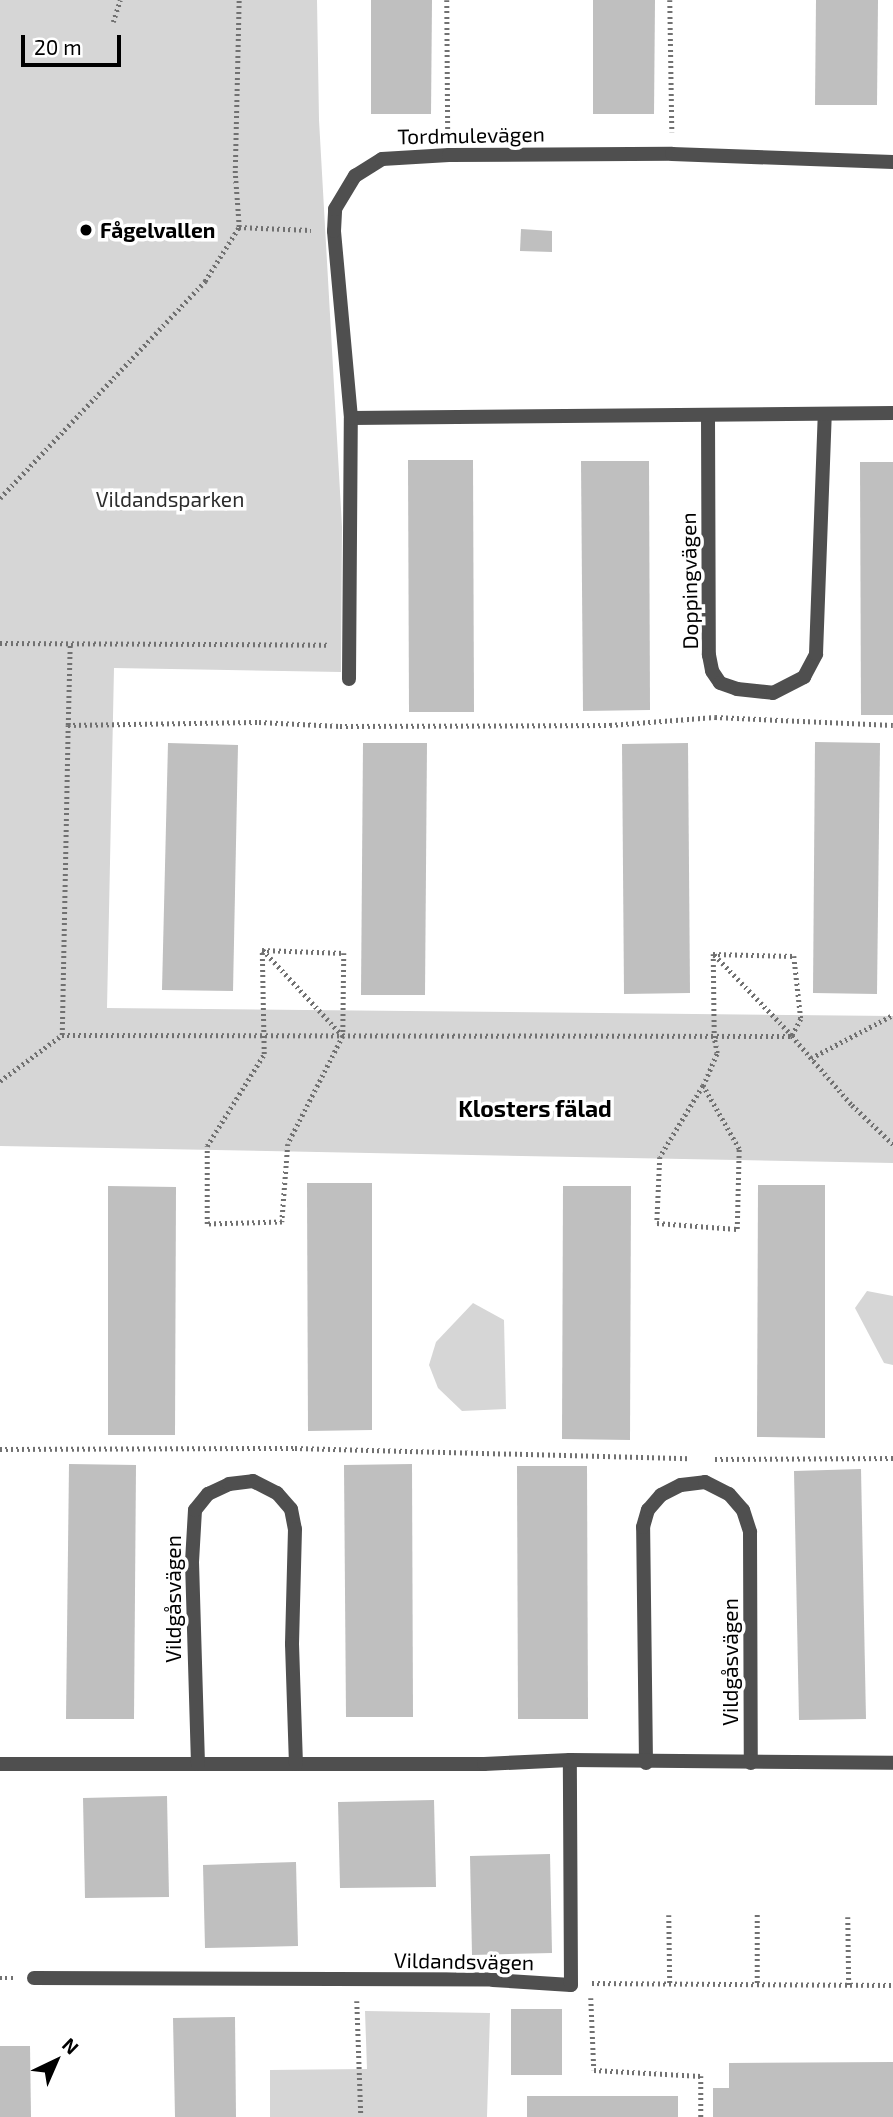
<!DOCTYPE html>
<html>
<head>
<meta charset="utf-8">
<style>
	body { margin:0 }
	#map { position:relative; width:893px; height:2117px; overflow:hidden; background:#fff; font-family:"Exo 2",sans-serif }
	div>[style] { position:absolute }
	.green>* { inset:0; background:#d6d6d6 }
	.building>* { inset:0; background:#bfbfbf }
	.path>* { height:4.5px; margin-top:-2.25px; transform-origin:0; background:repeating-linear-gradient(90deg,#717171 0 2px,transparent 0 5.5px) }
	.service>* { height:14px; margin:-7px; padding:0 7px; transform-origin:7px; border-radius:7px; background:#4f4f4f }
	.minor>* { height:14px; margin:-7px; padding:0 7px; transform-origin:7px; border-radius:7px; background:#4f4f4f }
	.dots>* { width:19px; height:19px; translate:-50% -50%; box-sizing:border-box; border:4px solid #fff; border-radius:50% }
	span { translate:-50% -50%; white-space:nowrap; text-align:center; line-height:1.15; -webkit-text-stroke:7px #fff; paint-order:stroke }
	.street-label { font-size:21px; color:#000 }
	.poi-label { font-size:21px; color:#000; font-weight:700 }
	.left { translate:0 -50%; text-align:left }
	.park-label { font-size:21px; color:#2d2d2d }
	.neighbourhood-label { font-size:23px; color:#000; font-weight:700 }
	.north { position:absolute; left:21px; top:2026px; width:70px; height:70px; -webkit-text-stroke:5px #fff; paint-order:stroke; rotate:44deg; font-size:19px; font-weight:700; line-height:28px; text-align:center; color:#000 }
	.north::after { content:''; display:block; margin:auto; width:24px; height:32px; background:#000; clip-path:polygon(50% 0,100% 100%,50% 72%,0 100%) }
	.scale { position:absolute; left:21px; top:35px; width:100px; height:32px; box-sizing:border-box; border:4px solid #000; border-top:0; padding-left:9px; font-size:21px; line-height:24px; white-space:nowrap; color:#000; -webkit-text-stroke:5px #fff; paint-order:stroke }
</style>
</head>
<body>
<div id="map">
	<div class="green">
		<div style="clip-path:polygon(0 0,317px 0,319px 120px,342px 527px,341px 672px,114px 668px,107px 1008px,893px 1016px,893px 1163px,0 1146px)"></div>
		<div style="clip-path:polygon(867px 1291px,893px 1296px,893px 1365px,884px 1363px,855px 1308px)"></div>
		<div style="clip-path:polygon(473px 1303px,504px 1320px,506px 1409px,462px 1411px,438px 1388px,429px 1365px,436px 1342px)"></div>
		<div style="clip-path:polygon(365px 2011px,490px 2013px,487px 2117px,270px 2117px,270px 2070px,367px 2069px)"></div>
	</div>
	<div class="building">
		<div style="clip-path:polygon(371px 0,432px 0,431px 114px,371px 114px)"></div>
		<div style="clip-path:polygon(593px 0,655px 0,654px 114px,593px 114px)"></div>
		<div style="clip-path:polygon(816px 0,878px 0,877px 105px,815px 105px)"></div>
		<div style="clip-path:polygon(521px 229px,552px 231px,552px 252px,520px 251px)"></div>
		<div style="clip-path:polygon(408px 460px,473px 460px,474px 712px,409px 712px)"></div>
		<div style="clip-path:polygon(581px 461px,649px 461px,650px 710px,583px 711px)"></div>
		<div style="clip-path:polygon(860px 462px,893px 462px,893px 715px,861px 715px)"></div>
		<div style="clip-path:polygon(815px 742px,880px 743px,877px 994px,813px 993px)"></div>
		<div style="clip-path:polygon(168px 743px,238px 745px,233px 991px,162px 990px)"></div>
		<div style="clip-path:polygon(363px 743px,427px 743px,425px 995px,361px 995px)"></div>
		<div style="clip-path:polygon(688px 743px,690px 993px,624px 994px,622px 744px)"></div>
		<div style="clip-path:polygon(307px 1183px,372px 1183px,372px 1430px,308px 1431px)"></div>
		<div style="clip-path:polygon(758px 1185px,825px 1185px,825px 1438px,757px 1437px)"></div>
		<div style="clip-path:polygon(108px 1186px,176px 1187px,175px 1435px,108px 1435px)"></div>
		<div style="clip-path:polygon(563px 1186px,631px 1186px,630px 1440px,562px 1439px)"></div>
		<div style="clip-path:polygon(69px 1464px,136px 1465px,134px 1719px,66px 1719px)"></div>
		<div style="clip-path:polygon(412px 1464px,413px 1717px,346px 1717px,344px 1465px)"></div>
		<div style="clip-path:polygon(517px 1466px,587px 1466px,588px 1719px,518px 1719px)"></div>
		<div style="clip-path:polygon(861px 1469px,866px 1719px,799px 1720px,794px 1471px)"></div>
		<div style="clip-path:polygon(167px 1796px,169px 1897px,85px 1898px,83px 1798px)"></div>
		<div style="clip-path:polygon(434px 1800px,436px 1887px,340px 1888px,338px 1802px)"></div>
		<div style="clip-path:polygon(550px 1854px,552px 1953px,472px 1955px,470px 1856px)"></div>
		<div style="clip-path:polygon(296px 1862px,298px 1946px,205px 1948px,203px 1865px)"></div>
		<div style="clip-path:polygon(511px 2009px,562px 2009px,562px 2075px,511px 2075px)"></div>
		<div style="clip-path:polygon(235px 2017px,236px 2117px,175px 2117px,173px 2018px)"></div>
		<div style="clip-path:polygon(0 2046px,30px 2046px,31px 2117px,0 2117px)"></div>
		<div style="clip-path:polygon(893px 2062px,893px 2117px,713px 2117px,713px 2088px,729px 2088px,729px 2063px)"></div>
		<div style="clip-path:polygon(527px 2096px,678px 2096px,678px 2117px,527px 2117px)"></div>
	</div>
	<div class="path">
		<div style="left:447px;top:0;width:132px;rotate:89.6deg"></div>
		<div style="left:670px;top:0;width:132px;rotate:89.1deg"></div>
		<div style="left:113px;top:22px;width:23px;rotate:-72deg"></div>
		<div style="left:239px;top:227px;width:72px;rotate:2.4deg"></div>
		<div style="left:0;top:498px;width:299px;rotate:-46.6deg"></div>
		<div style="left:205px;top:281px;width:64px;rotate:-57.8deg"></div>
		<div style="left:239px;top:227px;width:54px;rotate:-94.2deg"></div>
		<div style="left:235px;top:173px;width:173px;rotate:-88.7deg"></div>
		<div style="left:0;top:643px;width:328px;rotate:0.3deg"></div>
		<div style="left:68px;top:725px;width:82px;rotate:-88.6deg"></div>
		<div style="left:262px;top:950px;width:82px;rotate:2.1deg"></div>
		<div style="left:344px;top:953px;width:83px;rotate:90.7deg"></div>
		<div style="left:343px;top:1036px;width:121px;rotate:117deg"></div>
		<div style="left:288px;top:1144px;width:78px;rotate:94.4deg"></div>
		<div style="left:282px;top:1222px;width:75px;rotate:178.5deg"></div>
		<div style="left:207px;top:1224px;width:78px;rotate:-90deg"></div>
		<div style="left:207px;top:1146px;width:108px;rotate:-58.2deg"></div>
		<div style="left:264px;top:1054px;width:104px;rotate:-91.1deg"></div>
		<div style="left:263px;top:950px;width:117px;rotate:47.1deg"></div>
		<div style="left:713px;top:954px;width:81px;rotate:1.4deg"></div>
		<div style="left:794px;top:956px;width:63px;rotate:83.7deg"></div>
		<div style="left:801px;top:1019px;width:19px;rotate:118deg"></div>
		<div style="left:792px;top:1036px;width:114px;rotate:-133.9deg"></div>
		<div style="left:62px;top:1035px;width:310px;rotate:-88.9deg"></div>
		<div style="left:68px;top:725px;width:191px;rotate:-0.9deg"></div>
		<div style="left:259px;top:722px;width:81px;rotate:2.8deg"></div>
		<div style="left:340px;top:726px;width:270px;rotate:-0.2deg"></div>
		<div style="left:610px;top:725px;width:105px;rotate:-4.4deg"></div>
		<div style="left:715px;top:717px;width:178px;rotate:2.6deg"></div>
		<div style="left:811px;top:1058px;width:93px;rotate:-27.7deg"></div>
		<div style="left:0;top:1081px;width:77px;rotate:-36.6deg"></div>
		<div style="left:62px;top:1035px;width:730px;rotate:0.08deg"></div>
		<div style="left:792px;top:1036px;width:91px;rotate:49deg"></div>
		<div style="left:852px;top:1105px;width:57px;rotate:43.6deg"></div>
		<div style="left:703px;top:1086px;width:83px;rotate:121.2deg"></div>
		<div style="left:660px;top:1157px;width:66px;rotate:92.6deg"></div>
		<div style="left:657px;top:1223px;width:80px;rotate:4.3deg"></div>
		<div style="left:737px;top:1229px;width:80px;rotate:-88.6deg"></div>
		<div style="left:739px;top:1149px;width:73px;rotate:-119.7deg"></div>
		<div style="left:703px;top:1086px;width:36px;rotate:-67deg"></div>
		<div style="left:717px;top:1053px;width:15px;rotate:-101deg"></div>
		<div style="left:714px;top:1038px;width:84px;rotate:-90.7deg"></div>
		<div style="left:0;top:1449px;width:295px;rotate:-0.2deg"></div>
		<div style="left:295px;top:1448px;width:394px;rotate:1.5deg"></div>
		<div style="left:715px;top:1459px;width:178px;rotate:-0.3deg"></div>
		<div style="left:669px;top:1915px;width:68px;rotate:89.2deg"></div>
		<div style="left:848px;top:1917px;width:68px;rotate:89.2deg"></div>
		<div style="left:0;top:1978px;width:13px"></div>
		<div style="left:592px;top:1983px;width:301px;rotate:0.4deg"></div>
		<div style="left:757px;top:1983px;width:70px;rotate:-90deg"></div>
		<div style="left:591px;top:1998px;width:72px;rotate:87.6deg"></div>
		<div style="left:594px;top:2070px;width:107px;rotate:3.2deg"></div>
		<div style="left:701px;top:2076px;width:41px;rotate:90deg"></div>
		<div style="left:357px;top:2001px;width:116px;rotate:88deg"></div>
	</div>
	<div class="service">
		<div style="left:34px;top:1978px;width:459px;rotate:0.2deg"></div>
		<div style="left:493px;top:1980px;width:78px;rotate:3.7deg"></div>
		<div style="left:571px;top:1985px;width:225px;rotate:-90.3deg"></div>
	</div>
	<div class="minor">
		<div style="left:708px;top:415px;width:240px;rotate:89.8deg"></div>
		<div style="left:709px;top:655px;width:16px;rotate:79deg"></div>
		<div style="left:712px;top:671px;width:14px;rotate:56deg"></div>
		<div style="left:720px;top:683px;width:18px;rotate:19deg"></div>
		<div style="left:737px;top:689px;width:36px;rotate:6deg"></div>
		<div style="left:773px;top:693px;width:35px;rotate:-27deg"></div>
		<div style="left:804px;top:677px;width:26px;rotate:-62deg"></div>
		<div style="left:816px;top:654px;width:240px;rotate:-87.9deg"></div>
		<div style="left:351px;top:418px;width:542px;rotate:-0.53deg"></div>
		<div style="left:349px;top:679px;width:261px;rotate:-89.6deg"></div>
		<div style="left:351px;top:418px;width:188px;rotate:-95.2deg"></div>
		<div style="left:334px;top:231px;width:22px;rotate:-87deg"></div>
		<div style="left:335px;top:209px;width:39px;rotate:-59deg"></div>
		<div style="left:355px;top:176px;width:32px;rotate:-32deg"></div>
		<div style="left:382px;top:159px;width:67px;rotate:-3.4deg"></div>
		<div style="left:449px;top:155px;width:223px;rotate:-0.3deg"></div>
		<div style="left:672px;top:154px;width:221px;rotate:2.1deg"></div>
		<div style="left:646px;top:1763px;width:236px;rotate:-90.7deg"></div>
		<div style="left:643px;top:1527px;width:18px;rotate:-74deg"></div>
		<div style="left:648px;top:1510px;width:20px;rotate:-49deg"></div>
		<div style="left:661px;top:1495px;width:22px;rotate:-27deg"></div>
		<div style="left:681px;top:1485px;width:24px;rotate:-7deg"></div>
		<div style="left:705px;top:1482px;width:27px;rotate:27deg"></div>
		<div style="left:729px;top:1494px;width:21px;rotate:49deg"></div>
		<div style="left:743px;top:1510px;width:23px;rotate:72deg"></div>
		<div style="left:750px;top:1532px;width:231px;rotate:89.8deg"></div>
		<div style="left:0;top:1764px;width:484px"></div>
		<div style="left:484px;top:1764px;width:86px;rotate:-2.7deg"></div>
		<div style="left:570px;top:1760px;width:323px;rotate:0.5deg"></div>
		<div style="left:198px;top:1764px;width:202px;rotate:-91.7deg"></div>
		<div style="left:192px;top:1562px;width:52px;rotate:-86.7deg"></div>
		<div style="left:195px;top:1510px;width:21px;rotate:-51deg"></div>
		<div style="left:208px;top:1494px;width:23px;rotate:-25deg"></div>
		<div style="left:229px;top:1484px;width:24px;rotate:-7deg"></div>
		<div style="left:253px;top:1481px;width:27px;rotate:27deg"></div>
		<div style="left:277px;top:1493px;width:21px;rotate:49deg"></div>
		<div style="left:291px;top:1509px;width:20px;rotate:79deg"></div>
		<div style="left:295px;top:1529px;width:115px;rotate:91.5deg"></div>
		<div style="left:292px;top:1644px;width:120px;rotate:88.1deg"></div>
	</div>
	<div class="dots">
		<div style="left:86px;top:230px;background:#000"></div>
	</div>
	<div class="street-label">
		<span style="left:471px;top:135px;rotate:-1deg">Tordmulevägen</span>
		<span style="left:689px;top:581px;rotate:-91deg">Doppingvägen</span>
		<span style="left:173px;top:1599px;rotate:-90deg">Vildgåsvägen</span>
		<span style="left:730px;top:1662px;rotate:-90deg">Vildgåsvägen</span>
		<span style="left:464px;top:1961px;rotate:1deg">Vildandsvägen</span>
	</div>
	<div class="poi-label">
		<span class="left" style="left:100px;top:230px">Fågelvallen</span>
	</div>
	<div class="park-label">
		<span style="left:170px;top:499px">Vildandsparken</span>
	</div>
	<div class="neighbourhood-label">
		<span style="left:535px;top:1108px">Klosters fälad</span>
	</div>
	<div class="north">N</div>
	<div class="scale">20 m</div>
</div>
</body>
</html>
